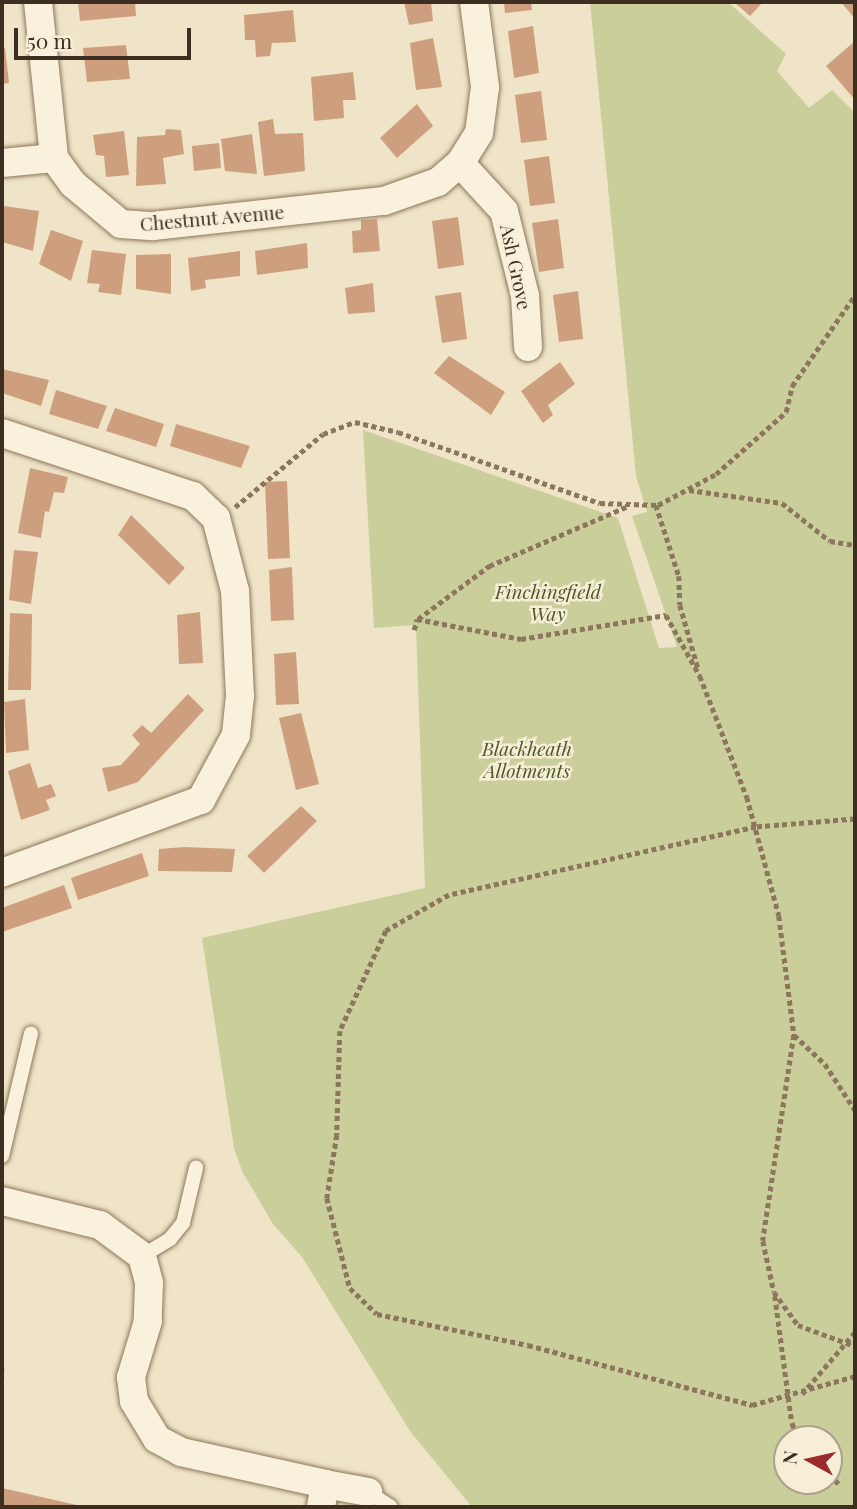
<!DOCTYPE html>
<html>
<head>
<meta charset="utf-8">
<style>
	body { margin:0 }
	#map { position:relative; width:857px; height:1509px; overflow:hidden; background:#efe4c8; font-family:"Playfair Display",serif }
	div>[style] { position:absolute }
	.green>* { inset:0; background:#c9ce9b }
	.building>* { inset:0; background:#ce9f7e }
	.path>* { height:4.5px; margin-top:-2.25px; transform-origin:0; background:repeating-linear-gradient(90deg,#8c765c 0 5px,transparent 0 8.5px) }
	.roads { filter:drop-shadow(0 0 2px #8c765c) drop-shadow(0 0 2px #8c765c) }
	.lane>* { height:14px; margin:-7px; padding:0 7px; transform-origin:7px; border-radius:7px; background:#faf1dc }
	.street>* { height:28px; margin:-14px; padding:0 14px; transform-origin:14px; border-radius:14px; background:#faf1dc }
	span { translate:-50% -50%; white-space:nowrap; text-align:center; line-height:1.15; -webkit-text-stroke:5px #f7eed8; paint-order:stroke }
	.street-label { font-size:19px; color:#3c2e20 }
	.park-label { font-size:19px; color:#4d5927; font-style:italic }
	.frame { position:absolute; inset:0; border:4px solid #3c2e20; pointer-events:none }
	.north { position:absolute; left:773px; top:1425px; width:70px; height:70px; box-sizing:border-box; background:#f7eed8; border:2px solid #aca18e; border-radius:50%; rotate:278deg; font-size:19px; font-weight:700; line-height:28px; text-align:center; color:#3c2e20 }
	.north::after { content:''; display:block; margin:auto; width:24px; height:32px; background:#9c2b2d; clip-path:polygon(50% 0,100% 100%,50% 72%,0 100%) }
	.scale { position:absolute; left:14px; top:28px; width:177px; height:32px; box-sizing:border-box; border:4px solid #3c2e20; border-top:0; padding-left:9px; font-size:21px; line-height:24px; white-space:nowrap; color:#3c2e20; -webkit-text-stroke:5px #f7eed8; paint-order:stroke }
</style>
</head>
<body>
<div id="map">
	<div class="green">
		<div style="clip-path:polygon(evenodd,590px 2px,728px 2px,786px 54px,777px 71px,809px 108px,832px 90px,855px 113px,855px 1507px,472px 1507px,410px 1431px,302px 1257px,273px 1224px,242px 1171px,234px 1148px,202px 938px,425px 888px,416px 625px,374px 628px,363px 430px,618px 518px,659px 648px,677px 647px,632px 516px,647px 512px,636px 476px,590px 2px,829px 1439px,829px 1481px,787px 1481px,787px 1439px,829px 1439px)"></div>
	</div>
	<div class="building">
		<div style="clip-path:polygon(78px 2px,135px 2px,136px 16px,80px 21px)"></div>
		<div style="clip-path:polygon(404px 2px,431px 2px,433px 21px,409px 25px)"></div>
		<div style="clip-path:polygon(504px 2px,531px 2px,532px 10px,505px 13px)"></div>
		<div style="clip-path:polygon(734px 2px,763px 2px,750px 16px)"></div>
		<div style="clip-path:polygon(841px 2px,855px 2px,855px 19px)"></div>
		<div style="clip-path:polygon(293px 10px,296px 42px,272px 43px,270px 56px,256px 57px,255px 40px,245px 40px,244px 15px)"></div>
		<div style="clip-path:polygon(533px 26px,539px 73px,514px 78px,508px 31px)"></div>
		<div style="clip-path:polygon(433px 38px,442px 87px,416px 90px,410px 43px)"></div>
		<div style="clip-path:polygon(855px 41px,855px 100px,826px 66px)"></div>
		<div style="clip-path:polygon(126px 45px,130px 79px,87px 82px,83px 48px)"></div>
		<div style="clip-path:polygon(2px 48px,5px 48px,9px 83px,2px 84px)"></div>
		<div style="clip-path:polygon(353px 72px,356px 100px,343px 100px,344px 118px,314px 121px,311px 77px)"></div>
		<div style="clip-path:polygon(541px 91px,547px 140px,521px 143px,515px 95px)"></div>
		<div style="clip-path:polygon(417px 104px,433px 126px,397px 158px,380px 138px)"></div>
		<div style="clip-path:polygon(273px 119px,275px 134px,303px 133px,305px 171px,264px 176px,258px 122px)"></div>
		<div style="clip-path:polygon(166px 129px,181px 130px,184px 154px,163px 158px,166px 184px,136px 186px,137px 137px,165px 135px)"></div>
		<div style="clip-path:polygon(124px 131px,129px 175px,106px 177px,104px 156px,96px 155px,93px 135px)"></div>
		<div style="clip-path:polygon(252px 134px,257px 174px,225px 171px,221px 139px)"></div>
		<div style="clip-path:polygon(219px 143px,221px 168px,194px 171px,192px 146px)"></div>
		<div style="clip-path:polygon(549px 156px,555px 203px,530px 206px,524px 160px)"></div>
		<div style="clip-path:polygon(4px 206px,39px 211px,33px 251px,2px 242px)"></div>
		<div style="clip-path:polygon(458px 217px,464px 265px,438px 269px,432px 221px)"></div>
		<div style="clip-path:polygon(377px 219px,380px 251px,353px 253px,352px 231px,361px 230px,361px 220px)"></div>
		<div style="clip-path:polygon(558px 219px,564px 268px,539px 272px,532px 223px)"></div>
		<div style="clip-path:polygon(51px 230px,83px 241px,71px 281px,39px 264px)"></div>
		<div style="clip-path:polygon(307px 243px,308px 268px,257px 275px,255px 251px)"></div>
		<div style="clip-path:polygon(92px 250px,126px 254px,121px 295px,98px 292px,100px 284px,87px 283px)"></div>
		<div style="clip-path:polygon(240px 251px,240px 276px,205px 280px,206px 288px,191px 291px,188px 258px)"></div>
		<div style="clip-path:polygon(171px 254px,171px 294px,136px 289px,136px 255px)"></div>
		<div style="clip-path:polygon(373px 283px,375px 312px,348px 314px,345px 288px)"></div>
		<div style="clip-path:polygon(578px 291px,583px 339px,559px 342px,553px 295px)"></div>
		<div style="clip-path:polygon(461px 292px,467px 339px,442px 343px,435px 296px)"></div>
		<div style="clip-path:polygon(449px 356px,505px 392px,491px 415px,434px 373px)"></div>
		<div style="clip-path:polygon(560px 362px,575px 384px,548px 405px,553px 415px,543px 423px,521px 391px)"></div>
		<div style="clip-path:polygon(2px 369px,49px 380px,41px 406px,2px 393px)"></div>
		<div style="clip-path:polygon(56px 390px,107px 406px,98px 429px,49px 414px)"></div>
		<div style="clip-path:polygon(115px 408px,164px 424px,156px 447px,106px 431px)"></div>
		<div style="clip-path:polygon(176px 424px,250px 446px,241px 468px,170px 446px)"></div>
		<div style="clip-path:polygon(30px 468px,68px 477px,64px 493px,54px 492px,49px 512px,45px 511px,41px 538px,18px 533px)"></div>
		<div style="clip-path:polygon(287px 481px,290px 558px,268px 559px,265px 482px)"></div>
		<div style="clip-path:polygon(131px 515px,185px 568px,169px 585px,118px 535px)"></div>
		<div style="clip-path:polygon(14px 550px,38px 552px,31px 604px,9px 600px)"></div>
		<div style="clip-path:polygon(292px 567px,294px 620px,271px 621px,269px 570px)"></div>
		<div style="clip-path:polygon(200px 612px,203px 663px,179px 664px,177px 615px)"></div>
		<div style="clip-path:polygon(10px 613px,32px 614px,31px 690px,8px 690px)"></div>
		<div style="clip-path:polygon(296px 652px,299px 704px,276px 705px,274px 654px)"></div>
		<div style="clip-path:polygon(188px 694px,204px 710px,138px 782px,108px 792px,102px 768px,121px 765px,140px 744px,132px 735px,142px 725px,151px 733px)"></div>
		<div style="clip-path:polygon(25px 699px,29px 750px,6px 753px,4px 702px)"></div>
		<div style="clip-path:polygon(301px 713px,319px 784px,296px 790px,279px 718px)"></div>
		<div style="clip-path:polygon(30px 763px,38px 788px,51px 784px,56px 796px,46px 800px,50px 810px,21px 820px,8px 771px)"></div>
		<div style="clip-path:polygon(301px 806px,317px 821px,264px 873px,247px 856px)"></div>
		<div style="clip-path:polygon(184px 847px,235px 849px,232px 872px,158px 871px,159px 849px)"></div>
		<div style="clip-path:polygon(142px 853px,149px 876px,78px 900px,71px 878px)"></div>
		<div style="clip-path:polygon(64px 885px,72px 908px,2px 932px,2px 908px)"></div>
		<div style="clip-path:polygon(2px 1488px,81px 1506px,81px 1507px,2px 1507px)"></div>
	</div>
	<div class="path">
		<div style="left:689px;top:490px;width:94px;rotate:8deg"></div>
		<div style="left:782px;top:503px;width:61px;rotate:38.4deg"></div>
		<div style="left:830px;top:541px;width:25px;rotate:9deg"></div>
		<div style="left:656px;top:505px;width:75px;rotate:72.1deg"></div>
		<div style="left:679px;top:576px;width:29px;rotate:88deg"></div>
		<div style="left:680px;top:605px;width:66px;rotate:74.1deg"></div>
		<div style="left:235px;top:507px;width:114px;rotate:-39.7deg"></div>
		<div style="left:323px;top:434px;width:34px;rotate:-21deg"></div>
		<div style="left:355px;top:422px;width:44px;rotate:13.1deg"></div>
		<div style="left:398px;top:432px;width:214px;rotate:19.4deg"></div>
		<div style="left:600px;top:503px;width:58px;rotate:2deg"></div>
		<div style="left:658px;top:505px;width:66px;rotate:-28.1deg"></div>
		<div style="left:716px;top:474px;width:94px;rotate:-41.5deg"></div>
		<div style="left:786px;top:412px;width:27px;rotate:-77deg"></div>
		<div style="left:792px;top:386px;width:111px;rotate:-55.3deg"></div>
		<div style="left:418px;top:619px;width:89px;rotate:-36.7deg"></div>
		<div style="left:489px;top:566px;width:151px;rotate:-23.3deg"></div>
		<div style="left:414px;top:630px;width:11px;rotate:-75deg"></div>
		<div style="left:417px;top:619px;width:106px;rotate:10.9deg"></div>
		<div style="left:521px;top:639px;width:147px;rotate:-9.4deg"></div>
		<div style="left:666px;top:615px;width:70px;rotate:60.9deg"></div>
		<div style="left:700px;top:676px;width:130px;rotate:68.8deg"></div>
		<div style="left:747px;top:797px;width:123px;rotate:74.9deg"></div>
		<div style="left:779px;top:916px;width:120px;rotate:82.8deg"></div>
		<div style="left:794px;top:1035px;width:42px;rotate:43.1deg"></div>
		<div style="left:825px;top:1064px;width:55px;rotate:56.9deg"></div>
		<div style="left:855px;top:819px;width:99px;rotate:175.4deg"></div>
		<div style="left:756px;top:827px;width:314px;rotate:167.5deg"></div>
		<div style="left:449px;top:895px;width:73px;rotate:150.3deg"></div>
		<div style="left:386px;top:931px;width:110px;rotate:114.7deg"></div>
		<div style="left:340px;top:1031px;width:104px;rotate:91.7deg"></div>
		<div style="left:337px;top:1135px;width:64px;rotate:99deg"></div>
		<div style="left:327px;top:1198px;width:93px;rotate:75.7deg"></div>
		<div style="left:350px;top:1288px;width:37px;rotate:44deg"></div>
		<div style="left:377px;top:1314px;width:154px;rotate:11.6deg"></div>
		<div style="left:528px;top:1345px;width:232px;rotate:15deg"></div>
		<div style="left:752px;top:1405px;width:107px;rotate:-15.7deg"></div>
		<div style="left:794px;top:1035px;width:208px;rotate:98.6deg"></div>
		<div style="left:763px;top:1241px;width:52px;rotate:77.8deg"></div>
		<div style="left:774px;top:1292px;width:41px;rotate:54deg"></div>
		<div style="left:798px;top:1325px;width:61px;rotate:20.2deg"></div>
		<div style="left:775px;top:1296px;width:128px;rotate:82.4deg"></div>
		<div style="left:792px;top:1423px;width:17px;rotate:66deg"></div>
		<div style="left:2px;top:1367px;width:10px;rotate:90deg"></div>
		<div style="left:802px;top:1394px;width:82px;rotate:-49.5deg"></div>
		<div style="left:829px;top:1474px;width:14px;rotate:45deg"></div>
	</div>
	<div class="roads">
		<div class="lane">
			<div style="left:2px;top:1156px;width:126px;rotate:-76.7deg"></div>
			<div style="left:142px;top:1256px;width:33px;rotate:-31deg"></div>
			<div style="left:170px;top:1239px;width:21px;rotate:-51deg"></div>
			<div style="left:183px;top:1223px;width:57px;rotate:-76.7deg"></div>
			<div style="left:368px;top:1492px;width:27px;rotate:33deg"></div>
		</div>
		<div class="street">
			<div style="left:38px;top:2px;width:157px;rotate:84.1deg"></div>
			<div style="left:54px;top:158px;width:32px;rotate:54deg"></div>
			<div style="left:73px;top:184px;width:62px;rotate:39.8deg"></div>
			<div style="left:121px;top:224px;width:32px;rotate:4deg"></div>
			<div style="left:153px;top:226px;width:232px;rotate:-6.2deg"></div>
			<div style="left:384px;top:201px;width:57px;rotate:-19.4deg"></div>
			<div style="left:438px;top:182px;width:29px;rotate:-41deg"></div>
			<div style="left:474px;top:2px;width:86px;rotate:82.6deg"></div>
			<div style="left:485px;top:87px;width:46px;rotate:97.4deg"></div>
			<div style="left:479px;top:133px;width:36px;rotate:122deg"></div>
			<div style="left:460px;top:163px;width:65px;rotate:47.5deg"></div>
			<div style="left:504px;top:211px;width:88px;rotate:76.1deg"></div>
			<div style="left:525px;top:296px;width:51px;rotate:86.6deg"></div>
			<div style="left:2px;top:163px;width:52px;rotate:-5.5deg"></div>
			<div style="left:2px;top:433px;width:201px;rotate:18.3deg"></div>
			<div style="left:193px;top:496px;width:32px;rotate:44deg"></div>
			<div style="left:216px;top:518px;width:75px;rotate:75.4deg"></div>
			<div style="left:235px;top:591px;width:105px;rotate:87.3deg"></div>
			<div style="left:240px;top:696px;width:39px;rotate:96deg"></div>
			<div style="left:236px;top:735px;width:74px;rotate:118.3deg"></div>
			<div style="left:201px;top:800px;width:212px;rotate:159.9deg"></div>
			<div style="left:2px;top:1201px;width:101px;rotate:13.8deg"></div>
			<div style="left:100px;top:1225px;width:52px;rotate:36.4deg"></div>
			<div style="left:142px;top:1256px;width:28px;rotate:75deg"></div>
			<div style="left:149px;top:1283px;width:38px;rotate:92deg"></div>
			<div style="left:148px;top:1321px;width:59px;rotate:106.9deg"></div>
			<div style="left:131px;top:1377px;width:24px;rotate:83deg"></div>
			<div style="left:134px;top:1401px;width:44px;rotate:58.8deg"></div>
			<div style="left:157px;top:1439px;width:27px;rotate:28deg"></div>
			<div style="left:181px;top:1452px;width:148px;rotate:12.5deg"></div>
			<div style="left:325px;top:1484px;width:23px;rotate:100deg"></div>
			<div style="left:325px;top:1484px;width:44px;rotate:10.5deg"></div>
		</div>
	</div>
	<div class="street-label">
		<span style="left:212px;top:218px;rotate:-5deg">Chestnut Avenue</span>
		<span style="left:516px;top:267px;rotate:78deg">Ash Grove</span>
	</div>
	<div class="park-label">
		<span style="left:548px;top:603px">Finchingfield<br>Way</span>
		<span style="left:527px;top:760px">Blackheath<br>Allotments</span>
	</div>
	<div class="frame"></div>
	<div class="north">N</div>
	<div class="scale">50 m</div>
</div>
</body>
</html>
